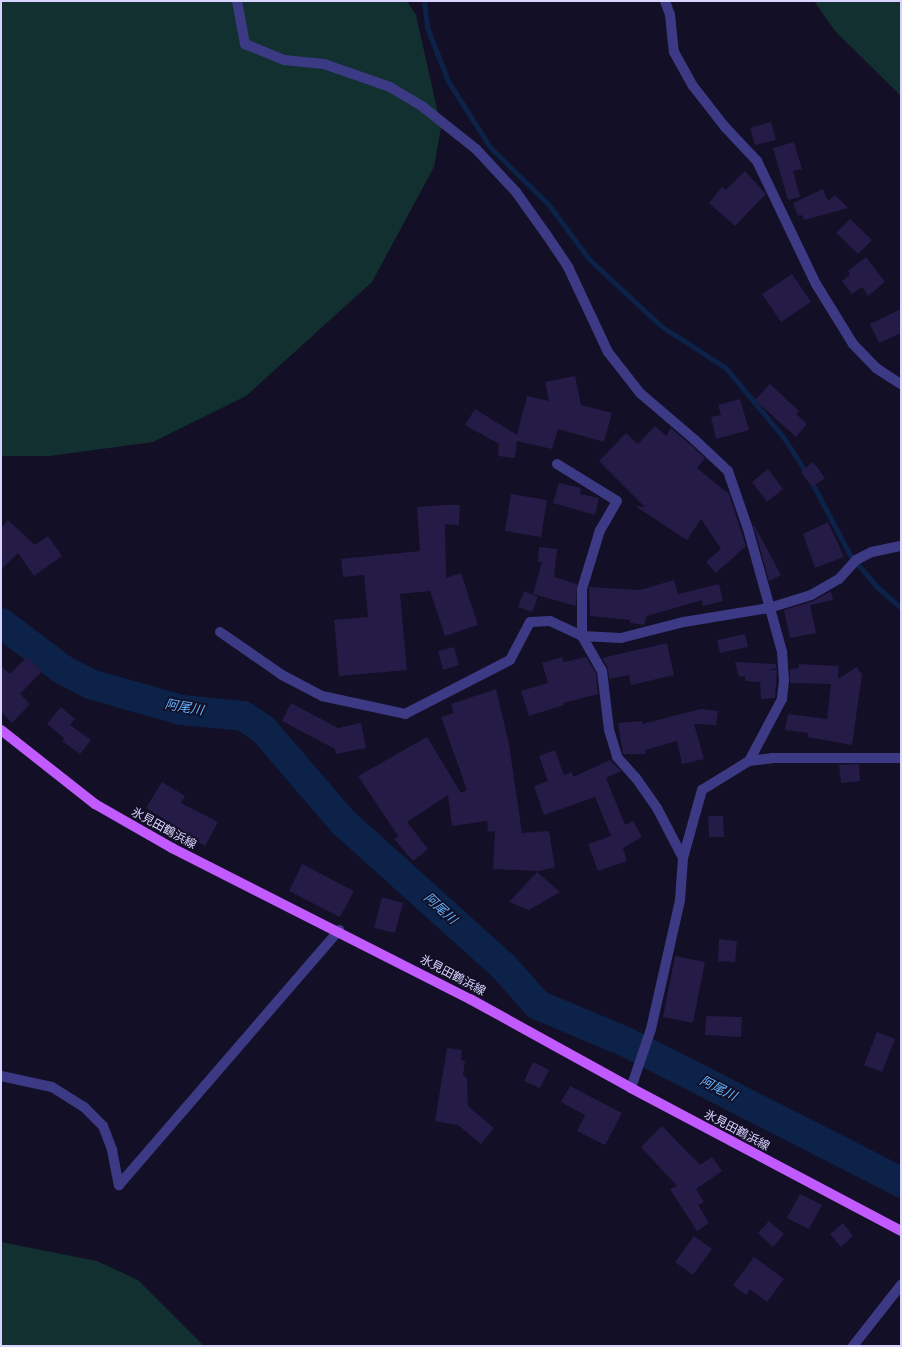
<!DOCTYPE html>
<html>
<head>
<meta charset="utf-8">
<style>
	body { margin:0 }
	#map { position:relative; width:902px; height:1347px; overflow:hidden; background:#130f26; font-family:"PT Sans","Noto Sans JP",sans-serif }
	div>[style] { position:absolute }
	.green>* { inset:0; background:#12302f }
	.stream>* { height:5px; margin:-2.5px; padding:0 2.5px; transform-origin:2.5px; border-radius:2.5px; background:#0c2248 }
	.river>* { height:30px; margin:-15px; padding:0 15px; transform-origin:15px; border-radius:15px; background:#0c2248 }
	.building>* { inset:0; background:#241b47 }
	.minor>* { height:10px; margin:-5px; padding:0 5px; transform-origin:5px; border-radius:5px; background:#3d3a85 }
	.tertiary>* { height:10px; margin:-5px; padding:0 5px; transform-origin:5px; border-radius:5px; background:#3d3a85 }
	.primary>* { height:10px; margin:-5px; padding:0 5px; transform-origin:5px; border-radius:5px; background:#c25bff }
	span { translate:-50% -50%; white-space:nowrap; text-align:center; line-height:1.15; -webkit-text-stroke:3.5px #130f26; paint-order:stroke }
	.street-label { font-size:12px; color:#d9d4ff }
	.water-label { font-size:13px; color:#62b6ff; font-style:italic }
	.frame { position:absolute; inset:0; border:2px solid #d9d4ff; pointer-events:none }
</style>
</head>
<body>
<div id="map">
	<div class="green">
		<div style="clip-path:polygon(1px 1px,407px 1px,416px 15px,441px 127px,434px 167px,372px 282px,246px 396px,153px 442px,50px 456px,1px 456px)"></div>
		<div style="clip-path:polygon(814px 1px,901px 1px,901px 96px,835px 31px)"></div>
		<div style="clip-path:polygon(1px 1242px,97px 1261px,138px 1280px,204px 1346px,1px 1346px)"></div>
	</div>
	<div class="stream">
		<div style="left:424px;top:1px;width:26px;rotate:83deg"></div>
		<div style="left:427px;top:27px;width:58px;rotate:68.7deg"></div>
		<div style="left:448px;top:81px;width:78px;rotate:57.5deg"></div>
		<div style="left:490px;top:147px;width:83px;rotate:44.5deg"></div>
		<div style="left:549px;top:205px;width:67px;rotate:53.5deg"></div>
		<div style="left:589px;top:259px;width:98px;rotate:42.9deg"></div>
		<div style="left:661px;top:326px;width:77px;rotate:32.9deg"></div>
		<div style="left:726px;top:368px;width:91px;rotate:50.4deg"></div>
		<div style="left:784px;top:438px;width:43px;rotate:57.4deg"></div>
		<div style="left:811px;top:481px;width:84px;rotate:62.2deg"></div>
		<div style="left:850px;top:555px;width:42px;rotate:49.8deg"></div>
		<div style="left:877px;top:587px;width:32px;rotate:41deg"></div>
	</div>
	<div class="river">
		<div style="left:1px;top:623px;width:76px;rotate:37deg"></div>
		<div style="left:62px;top:669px;width:32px;rotate:28deg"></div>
		<div style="left:90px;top:684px;width:95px;rotate:15.9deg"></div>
		<div style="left:181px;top:710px;width:62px;rotate:5.5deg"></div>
		<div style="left:243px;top:716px;width:24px;rotate:33deg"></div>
		<div style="left:263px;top:729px;width:123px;rotate:49.3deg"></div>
		<div style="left:343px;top:822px;width:214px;rotate:42deg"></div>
		<div style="left:502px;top:965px;width:54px;rotate:48deg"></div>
		<div style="left:538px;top:1005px;width:95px;rotate:22.8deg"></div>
		<div style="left:626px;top:1042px;width:309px;rotate:27deg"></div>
	</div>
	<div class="building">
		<div style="clip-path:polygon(771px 122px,776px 140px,755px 145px,750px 128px)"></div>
		<div style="clip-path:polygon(794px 142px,802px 169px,793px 171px,800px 197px,788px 200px,773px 148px)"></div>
		<div style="clip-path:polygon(745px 171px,766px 194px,735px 226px,709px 203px,722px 187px,726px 190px)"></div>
		<div style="clip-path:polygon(823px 189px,828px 201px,835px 195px,848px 208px,804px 220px,802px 215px,798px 216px,793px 203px)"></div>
		<div style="clip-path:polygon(850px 219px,872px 240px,858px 254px,836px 233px)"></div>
		<div style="clip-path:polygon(866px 257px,885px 282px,868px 296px,862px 287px,852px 294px,842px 281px,850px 274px,848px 271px)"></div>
		<div style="clip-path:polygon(792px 274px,811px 302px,781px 322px,762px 294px)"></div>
		<div style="clip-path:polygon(901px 309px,901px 333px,879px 343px,870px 324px)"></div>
		<div style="clip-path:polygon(575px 376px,581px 405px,612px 413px,604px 442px,558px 429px,552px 449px,517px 441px,515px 458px,498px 456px,499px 444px,465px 425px,475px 409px,517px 435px,527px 396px,549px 401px,545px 382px)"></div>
		<div style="clip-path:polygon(770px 384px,799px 411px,796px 414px,807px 424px,796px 437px,755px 400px)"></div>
		<div style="clip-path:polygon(740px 399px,749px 430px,716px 439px,711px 417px,721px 415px,718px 405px)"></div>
		<div style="clip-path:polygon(655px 426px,666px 436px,671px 428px,691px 445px,705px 458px,697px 468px,729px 494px,746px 546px,716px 573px,706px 562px,721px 549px,701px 519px,687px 540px,635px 506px,645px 507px,599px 461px,626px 433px,638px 444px)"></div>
		<div style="clip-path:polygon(813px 462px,825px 478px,812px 487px,801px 472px)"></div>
		<div style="clip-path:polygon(768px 469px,783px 489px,767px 502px,752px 482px)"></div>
		<div style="clip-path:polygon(559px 483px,581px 488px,580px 494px,599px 498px,595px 515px,553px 503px)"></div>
		<div style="clip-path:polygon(511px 494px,547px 500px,541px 537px,505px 531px)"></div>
		<div style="clip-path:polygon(444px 505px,460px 505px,459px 525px,445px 524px,446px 578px,461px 573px,478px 625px,445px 636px,430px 591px,400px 594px,407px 670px,339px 676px,334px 620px,368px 617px,364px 575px,343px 577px,341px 559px,420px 551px,417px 507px)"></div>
		<div style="clip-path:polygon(8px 520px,35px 545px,48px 536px,62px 556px,34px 576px,18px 553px,1px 570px,1px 528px)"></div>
		<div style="clip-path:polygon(828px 522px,844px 557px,815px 568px,803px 534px)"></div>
		<div style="clip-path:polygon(753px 523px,781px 575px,769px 581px,754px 527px)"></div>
		<div style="clip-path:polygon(539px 547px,557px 549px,554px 577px,577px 584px,576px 606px,533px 594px,542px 562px,538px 562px)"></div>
		<div style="clip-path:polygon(674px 580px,678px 594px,719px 584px,723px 601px,703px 606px,702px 600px,647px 616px,644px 625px,630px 623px,630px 620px,590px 616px,589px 587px,640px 590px)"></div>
		<div style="clip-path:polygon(524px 591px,538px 597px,532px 612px,518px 607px)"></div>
		<div style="clip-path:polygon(831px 591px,833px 600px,810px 605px,816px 633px,790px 638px,784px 610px,813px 601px)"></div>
		<div style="clip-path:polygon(745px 634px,748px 647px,720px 653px,717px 640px)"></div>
		<div style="clip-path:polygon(667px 643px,674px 675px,631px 685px,629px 675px,609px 679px,608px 668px,602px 658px)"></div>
		<div style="clip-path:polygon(454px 647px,459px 665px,443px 670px,438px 651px)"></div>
		<div style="clip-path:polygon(27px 657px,42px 671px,20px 694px,30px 704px,12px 723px,1px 712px,1px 666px,10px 674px)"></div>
		<div style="clip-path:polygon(562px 657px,564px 662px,586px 657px,596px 673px,598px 694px,563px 703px,564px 705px,529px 716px,521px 691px,548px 683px,542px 663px)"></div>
		<div style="clip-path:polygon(735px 662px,776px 664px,777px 668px,768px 670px,777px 670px,775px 698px,761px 699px,760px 682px,745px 681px,745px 676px,739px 677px)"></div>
		<div style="clip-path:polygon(799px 664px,839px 666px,838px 679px,857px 667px,862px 675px,852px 745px,808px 737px,808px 733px,785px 730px,788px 714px,827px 719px,831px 684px,790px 683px,790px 669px,798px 668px)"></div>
		<div style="clip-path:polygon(496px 689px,509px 744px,522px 833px,549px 831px,555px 867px,539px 871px,493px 869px,495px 831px,488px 832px,487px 821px,452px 826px,448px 795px,407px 822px,428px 849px,413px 861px,394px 839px,398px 836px,358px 776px,427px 737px,461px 793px,467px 790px,441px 717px,454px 713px,451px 704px)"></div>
		<div style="clip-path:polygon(291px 703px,338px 728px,361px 723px,366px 748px,336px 754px,335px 749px,282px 721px)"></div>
		<div style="clip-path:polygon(61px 707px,75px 719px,70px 725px,91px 740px,80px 754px,62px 741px,64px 738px,47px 724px)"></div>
		<div style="clip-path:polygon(701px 709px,718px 711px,716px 725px,694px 724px,704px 759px,682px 764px,677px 741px,645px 750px,646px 754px,623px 754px,618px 723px,642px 721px,642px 724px)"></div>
		<div style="clip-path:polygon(555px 750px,564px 775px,572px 772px,573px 777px,610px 760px,621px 771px,606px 778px,625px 825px,633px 821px,642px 837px,623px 848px,627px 861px,598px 871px,588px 844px,611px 836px,595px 797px,544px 815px,534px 786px,548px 781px,539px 756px)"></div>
		<div style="clip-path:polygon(859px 764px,860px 781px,841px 783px,839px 765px)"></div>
		<div style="clip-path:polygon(162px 782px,185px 796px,181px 803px,218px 822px,205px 846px,178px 831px,180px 829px,146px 808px)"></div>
		<div style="clip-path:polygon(708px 816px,723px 816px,724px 837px,709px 837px)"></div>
		<div style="clip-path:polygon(302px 864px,354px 891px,340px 917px,289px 891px)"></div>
		<div style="clip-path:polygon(537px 872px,560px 892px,529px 910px,509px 902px)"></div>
		<div style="clip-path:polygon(382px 897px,403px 903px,395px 933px,374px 928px)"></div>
		<div style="clip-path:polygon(719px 939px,737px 941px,735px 962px,718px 961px)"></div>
		<div style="clip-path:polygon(675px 956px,705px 962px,693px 1023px,663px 1017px)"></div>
		<div style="clip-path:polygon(706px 1016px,742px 1017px,741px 1037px,705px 1035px)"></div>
		<div style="clip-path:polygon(877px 1032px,895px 1039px,882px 1072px,864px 1065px)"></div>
		<div style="clip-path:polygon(447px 1048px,462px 1050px,461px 1060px,465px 1061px,463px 1075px,467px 1078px,468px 1106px,494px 1128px,481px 1144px,458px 1125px,435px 1121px)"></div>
		<div style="clip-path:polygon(533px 1062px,549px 1070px,540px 1088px,524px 1081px)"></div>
		<div style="clip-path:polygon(570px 1086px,622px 1113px,605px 1145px,577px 1131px,585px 1115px,561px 1102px)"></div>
		<div style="clip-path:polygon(662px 1126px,700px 1165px,712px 1157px,722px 1171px,696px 1189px,704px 1202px,698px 1205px,709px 1223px,697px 1231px,670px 1189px,677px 1186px,641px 1147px)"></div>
		<div style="clip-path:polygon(800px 1194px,822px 1205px,809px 1229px,787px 1218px)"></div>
		<div style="clip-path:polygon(769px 1221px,784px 1234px,773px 1247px,758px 1233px)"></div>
		<div style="clip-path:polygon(843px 1223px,853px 1236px,841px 1247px,830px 1234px)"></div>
		<div style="clip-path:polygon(694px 1236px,712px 1249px,693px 1275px,675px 1262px)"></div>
		<div style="clip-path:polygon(754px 1257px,784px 1279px,767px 1302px,750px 1289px,746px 1295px,733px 1285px)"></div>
	</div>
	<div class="minor">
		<div style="left:237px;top:1px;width:44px;rotate:79.5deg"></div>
		<div style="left:245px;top:44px;width:42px;rotate:22.3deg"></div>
		<div style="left:284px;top:60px;width:40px;rotate:5.7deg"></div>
		<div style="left:324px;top:64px;width:70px;rotate:19.2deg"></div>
		<div style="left:390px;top:87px;width:39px;rotate:31deg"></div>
		<div style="left:423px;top:107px;width:68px;rotate:38.4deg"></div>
		<div style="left:476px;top:149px;width:59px;rotate:47.1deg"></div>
		<div style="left:516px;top:192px;width:52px;rotate:54.5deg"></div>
		<div style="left:546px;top:234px;width:40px;rotate:56deg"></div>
		<div style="left:568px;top:267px;width:94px;rotate:64.8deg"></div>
		<div style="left:608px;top:352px;width:52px;rotate:52deg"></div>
		<div style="left:640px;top:393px;width:72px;rotate:40.5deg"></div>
		<div style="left:695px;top:440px;width:45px;rotate:43.2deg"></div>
		<div style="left:728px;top:471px;width:61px;rotate:71deg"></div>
		<div style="left:748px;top:529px;width:128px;rotate:74.5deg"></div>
		<div style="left:782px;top:652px;width:28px;rotate:86deg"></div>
		<div style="left:784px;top:680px;width:19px;rotate:96deg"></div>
		<div style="left:782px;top:699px;width:70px;rotate:118deg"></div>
		<div style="left:665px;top:1px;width:15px;rotate:70deg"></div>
		<div style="left:670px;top:15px;width:37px;rotate:84deg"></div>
		<div style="left:674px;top:52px;width:39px;rotate:61deg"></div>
		<div style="left:693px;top:86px;width:52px;rotate:52deg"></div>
		<div style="left:725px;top:127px;width:47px;rotate:46.7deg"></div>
		<div style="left:757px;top:161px;width:136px;rotate:64.4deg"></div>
		<div style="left:816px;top:284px;width:70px;rotate:58.3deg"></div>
		<div style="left:853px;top:344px;width:33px;rotate:46deg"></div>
		<div style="left:876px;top:368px;width:30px;rotate:33deg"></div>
		<div style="left:557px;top:464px;width:70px;rotate:31.7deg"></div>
		<div style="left:617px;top:501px;width:34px;rotate:120deg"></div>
		<div style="left:600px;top:530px;width:62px;rotate:107deg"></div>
		<div style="left:582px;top:589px;width:47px;rotate:90deg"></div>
		<div style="left:582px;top:636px;width:40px;rotate:60.3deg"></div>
		<div style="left:602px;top:671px;width:59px;rotate:83.2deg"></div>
		<div style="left:609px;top:730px;width:28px;rotate:73deg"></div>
		<div style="left:617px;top:757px;width:28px;rotate:48deg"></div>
		<div style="left:636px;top:778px;width:37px;rotate:55deg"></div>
		<div style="left:657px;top:808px;width:56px;rotate:62.5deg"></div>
		<div style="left:220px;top:632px;width:75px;rotate:34.7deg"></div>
		<div style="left:282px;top:675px;width:45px;rotate:27.7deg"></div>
		<div style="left:322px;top:696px;width:85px;rotate:12.2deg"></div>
		<div style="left:405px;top:714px;width:118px;rotate:-27.2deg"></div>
		<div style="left:510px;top:660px;width:43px;rotate:-62.2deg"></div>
		<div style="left:530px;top:622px;width:20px;rotate:-3deg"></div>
		<div style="left:550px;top:621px;width:35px;rotate:25deg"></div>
		<div style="left:582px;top:636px;width:39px;rotate:3deg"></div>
		<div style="left:621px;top:638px;width:65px;rotate:-14.3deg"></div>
		<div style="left:684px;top:622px;width:86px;rotate:-9.4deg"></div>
		<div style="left:769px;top:608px;width:44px;rotate:-17.2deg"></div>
		<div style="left:811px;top:595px;width:32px;rotate:-30deg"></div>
		<div style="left:839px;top:579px;width:25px;rotate:-48deg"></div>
		<div style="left:856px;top:560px;width:18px;rotate:-27deg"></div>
		<div style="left:872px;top:552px;width:30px;rotate:-12deg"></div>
		<div style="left:1px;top:1076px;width:52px;rotate:12.2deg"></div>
		<div style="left:52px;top:1087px;width:38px;rotate:32deg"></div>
		<div style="left:84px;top:1107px;width:27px;rotate:45deg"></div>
		<div style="left:103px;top:1126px;width:26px;rotate:69deg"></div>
		<div style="left:112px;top:1150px;width:36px;rotate:79deg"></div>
		<div style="left:631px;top:1088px;width:62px;rotate:-71.3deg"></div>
		<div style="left:651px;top:1029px;width:132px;rotate:-77.3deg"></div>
		<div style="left:680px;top:900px;width:42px;rotate:-85.9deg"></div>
		<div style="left:683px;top:858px;width:71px;rotate:-74.4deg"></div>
		<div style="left:702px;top:790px;width:55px;rotate:-31.7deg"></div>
		<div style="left:749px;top:761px;width:23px;rotate:-7deg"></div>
		<div style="left:772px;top:758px;width:129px"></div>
		<div style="left:119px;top:1185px;width:337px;rotate:-49.2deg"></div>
	</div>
	<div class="tertiary">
		<div style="left:853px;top:1346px;width:78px;rotate:-51.8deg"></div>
	</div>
	<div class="primary">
		<div style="left:1px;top:730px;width:120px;rotate:38.2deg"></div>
		<div style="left:95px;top:804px;width:89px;rotate:29.7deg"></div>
		<div style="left:172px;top:848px;width:334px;rotate:26.9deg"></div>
		<div style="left:470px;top:999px;width:184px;rotate:28.9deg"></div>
		<div style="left:631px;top:1088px;width:306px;rotate:27.9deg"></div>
	</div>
	<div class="street-label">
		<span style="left:164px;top:828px;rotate:29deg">氷見田鶴浜線</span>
		<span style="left:453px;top:975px;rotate:28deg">氷見田鶴浜線</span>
		<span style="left:737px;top:1130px;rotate:28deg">氷見田鶴浜線</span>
	</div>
	<div class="water-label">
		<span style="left:184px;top:708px;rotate:10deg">阿尾川</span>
		<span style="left:440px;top:909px;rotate:42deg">阿尾川</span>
		<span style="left:718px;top:1089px;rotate:27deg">阿尾川</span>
	</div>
	<div class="frame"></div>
</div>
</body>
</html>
